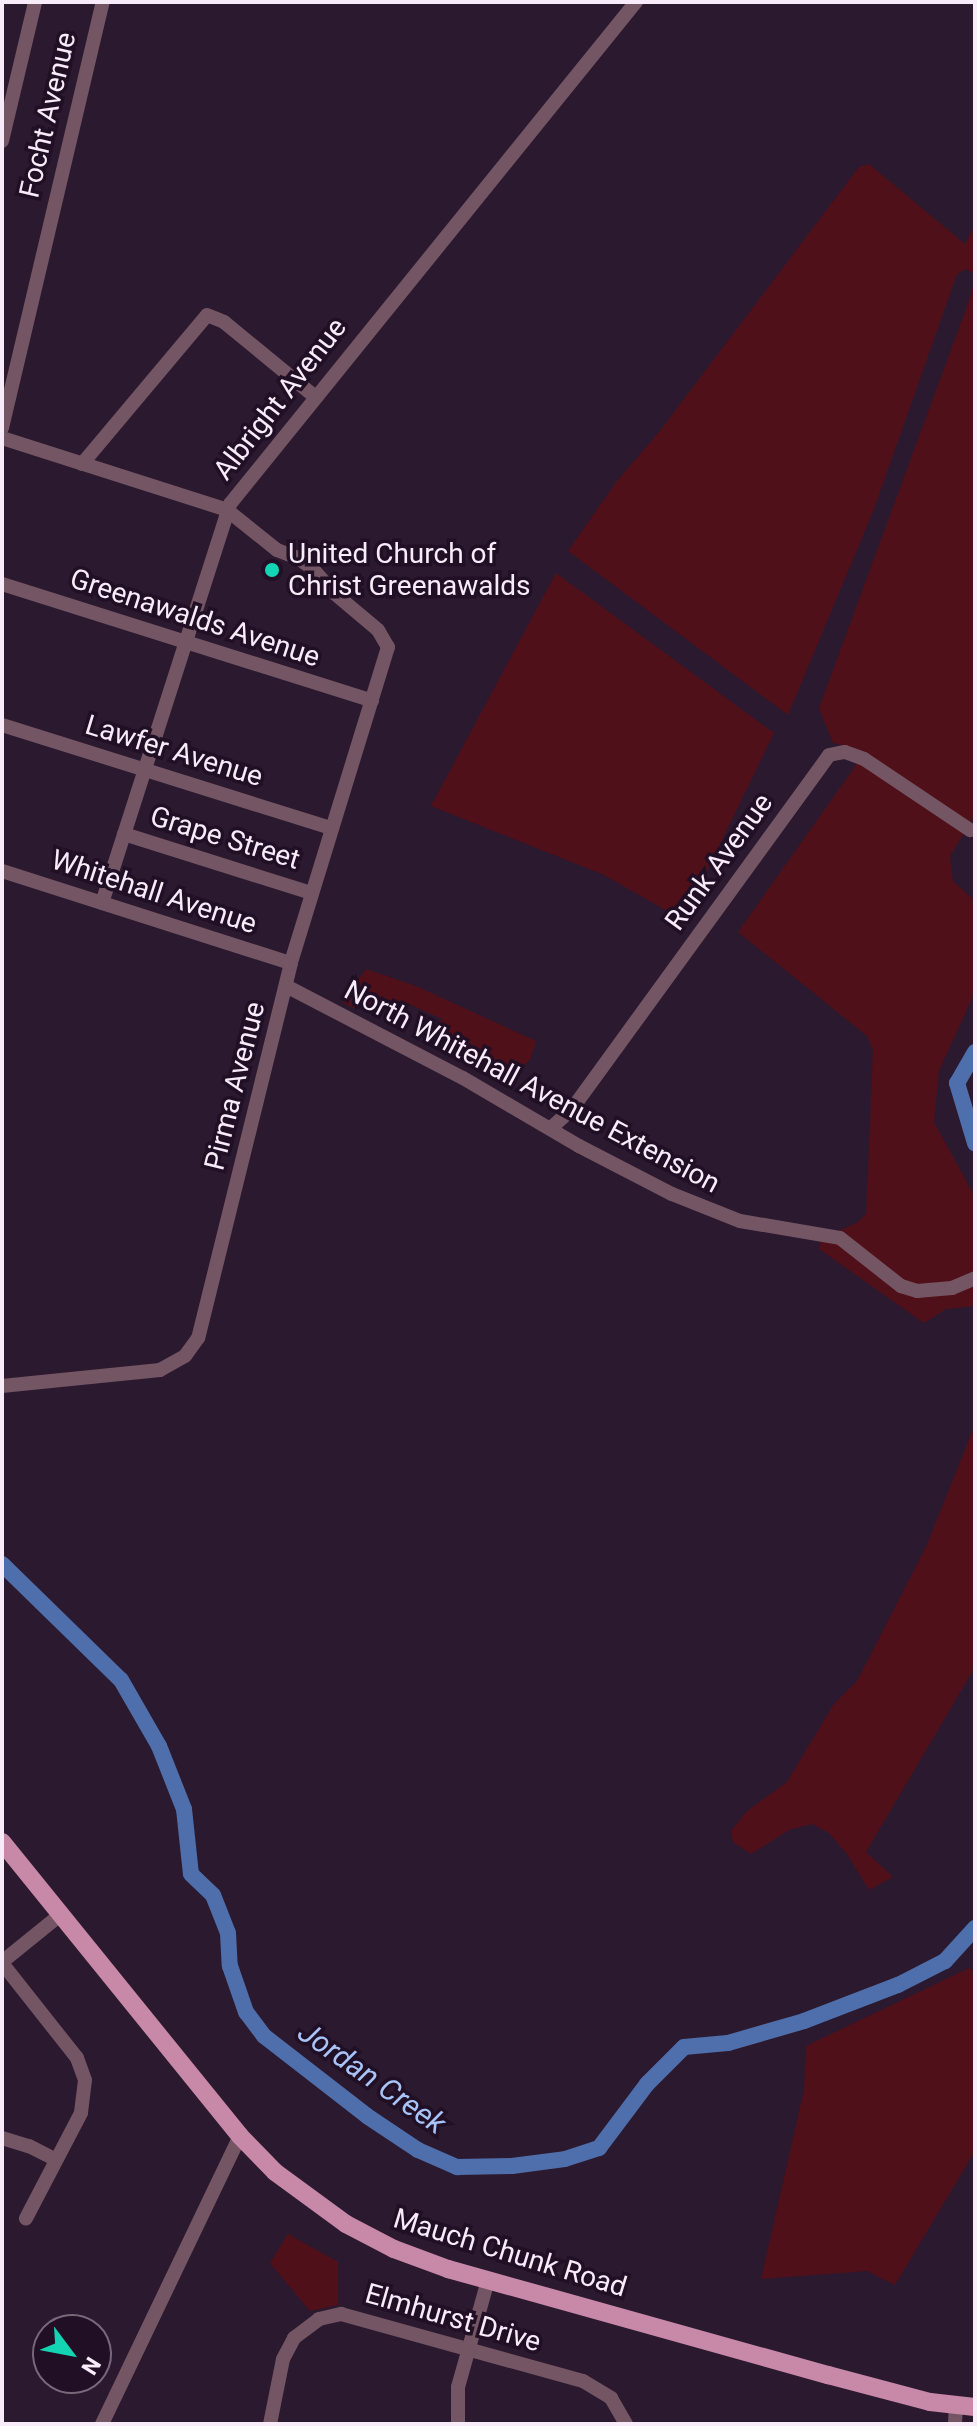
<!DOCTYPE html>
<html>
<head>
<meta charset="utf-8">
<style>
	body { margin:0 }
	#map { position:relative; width:977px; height:2426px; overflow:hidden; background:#2b192f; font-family:Roboto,sans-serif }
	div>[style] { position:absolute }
	.green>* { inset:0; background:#501019 }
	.river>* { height:16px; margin:-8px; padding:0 8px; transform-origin:8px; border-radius:8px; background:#4f6fac }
	.minor>* { height:14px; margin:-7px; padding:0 7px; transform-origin:7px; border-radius:7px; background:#745564 }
	.major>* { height:18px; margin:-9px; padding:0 9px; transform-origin:9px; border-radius:9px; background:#c888a7 }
	.dots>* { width:22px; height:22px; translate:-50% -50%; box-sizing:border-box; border:4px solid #211025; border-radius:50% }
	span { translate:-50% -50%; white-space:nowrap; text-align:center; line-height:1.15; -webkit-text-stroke:7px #211025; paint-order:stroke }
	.street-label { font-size:28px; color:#f8ecfa }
	.poi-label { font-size:28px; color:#f8ecfa }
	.left { translate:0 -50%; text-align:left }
	.water-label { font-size:30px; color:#a8c4f8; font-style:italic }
	.frame { position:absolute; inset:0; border:4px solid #f8ecfa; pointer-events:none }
	.north { position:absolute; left:32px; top:2314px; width:80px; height:80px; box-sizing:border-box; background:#211025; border:2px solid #77687a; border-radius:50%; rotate:122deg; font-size:22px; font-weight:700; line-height:32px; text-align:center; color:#f8ecfa }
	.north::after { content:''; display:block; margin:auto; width:28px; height:36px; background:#14d5b3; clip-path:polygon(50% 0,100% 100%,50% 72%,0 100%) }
</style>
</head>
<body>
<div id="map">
	<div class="green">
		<div style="clip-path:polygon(869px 164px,965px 244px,975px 225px,975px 274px,966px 269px,957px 274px,874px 509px,788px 715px,568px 551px,617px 481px,659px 432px,859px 167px)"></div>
		<div style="clip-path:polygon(975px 276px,975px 815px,950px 856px,953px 881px,975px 901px,975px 992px,939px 1071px,934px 1122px,975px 1197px,975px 1306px,946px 1309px,924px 1323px,819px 1249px,821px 1239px,858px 1222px,866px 1214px,873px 1050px,867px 1036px,738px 932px,864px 754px,852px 747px,833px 743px,819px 708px,970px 298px)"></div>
		<div style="clip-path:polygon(556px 573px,774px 733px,683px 920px,604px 875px,431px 806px)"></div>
		<div style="clip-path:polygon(366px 969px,416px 986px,536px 1041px,530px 1060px,508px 1078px,436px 1030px,442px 1019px,402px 1001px,353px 1008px,342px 1002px)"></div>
		<div style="clip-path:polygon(975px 1425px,975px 1667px,866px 1852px,893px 1877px,869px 1890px,847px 1854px,829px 1833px,812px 1824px,789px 1830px,751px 1854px,733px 1842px,731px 1831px,747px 1811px,787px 1782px,834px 1704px,857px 1681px,926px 1547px)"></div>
		<div style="clip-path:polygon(969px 1968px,975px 1971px,975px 2151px,895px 2285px,867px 2271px,761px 2279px,804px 2090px,806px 2046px)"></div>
		<div style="clip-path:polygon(288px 2234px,338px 2262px,338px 2305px,310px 2311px,270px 2263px)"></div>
	</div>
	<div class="river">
		<div style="left:975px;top:1052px;width:36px;rotate:120deg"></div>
		<div style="left:957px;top:1083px;width:63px;rotate:73.3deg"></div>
		<div style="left:2px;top:1564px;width:166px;rotate:44.3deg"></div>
		<div style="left:121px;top:1680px;width:76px;rotate:60.1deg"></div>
		<div style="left:159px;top:1746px;width:68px;rotate:68.4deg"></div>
		<div style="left:184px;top:1809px;width:65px;rotate:83.9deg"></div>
		<div style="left:191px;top:1874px;width:30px;rotate:44deg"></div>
		<div style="left:213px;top:1895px;width:41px;rotate:68.5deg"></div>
		<div style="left:228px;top:1933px;width:33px;rotate:87deg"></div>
		<div style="left:230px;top:1966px;width:49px;rotate:70.8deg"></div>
		<div style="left:246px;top:2012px;width:30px;rotate:53deg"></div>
		<div style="left:264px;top:2036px;width:130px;rotate:37.8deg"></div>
		<div style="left:367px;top:2116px;width:61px;rotate:33.7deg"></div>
		<div style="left:418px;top:2150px;width:43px;rotate:23.6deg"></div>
		<div style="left:457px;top:2167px;width:55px;rotate:-1deg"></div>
		<div style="left:512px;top:2166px;width:53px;rotate:-7.5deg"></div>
		<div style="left:565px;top:2159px;width:36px;rotate:-18deg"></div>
		<div style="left:599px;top:2148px;width:80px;rotate:-53.1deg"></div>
		<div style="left:647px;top:2084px;width:52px;rotate:-45deg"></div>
		<div style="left:684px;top:2047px;width:44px;rotate:-5.2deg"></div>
		<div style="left:728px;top:2043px;width:79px;rotate:-16.1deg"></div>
		<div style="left:804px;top:2021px;width:101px;rotate:-21deg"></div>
		<div style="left:898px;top:1985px;width:53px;rotate:-27.1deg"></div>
		<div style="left:945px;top:1961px;width:45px;rotate:-47.7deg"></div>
	</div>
	<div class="minor">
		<div style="left:2px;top:141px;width:143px;rotate:-76.6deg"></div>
		<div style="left:2px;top:428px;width:438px;rotate:-76.7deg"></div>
		<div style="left:2px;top:438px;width:236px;rotate:17.7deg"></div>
		<div style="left:227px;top:510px;width:64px;rotate:38.7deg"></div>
		<div style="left:277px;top:550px;width:22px;rotate:21deg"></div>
		<div style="left:298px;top:558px;width:19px;rotate:36deg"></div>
		<div style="left:313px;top:569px;width:32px;rotate:49deg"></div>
		<div style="left:334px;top:593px;width:57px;rotate:40.1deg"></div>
		<div style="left:378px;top:630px;width:20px;rotate:60deg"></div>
		<div style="left:388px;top:647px;width:331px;rotate:107.1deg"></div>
		<div style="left:291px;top:963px;width:386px;rotate:103.9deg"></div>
		<div style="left:198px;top:1338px;width:22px;rotate:126deg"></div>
		<div style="left:185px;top:1356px;width:29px;rotate:151deg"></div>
		<div style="left:160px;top:1370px;width:159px;rotate:174.2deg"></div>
		<div style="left:82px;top:464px;width:194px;rotate:-50deg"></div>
		<div style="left:207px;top:315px;width:18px;rotate:22deg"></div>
		<div style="left:224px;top:322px;width:117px;rotate:39.4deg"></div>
		<div style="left:2px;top:584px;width:388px;rotate:17.5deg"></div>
		<div style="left:2px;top:725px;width:345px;rotate:17.4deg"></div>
		<div style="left:124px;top:834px;width:196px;rotate:17.5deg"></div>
		<div style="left:2px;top:871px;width:303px;rotate:17.7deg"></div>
		<div style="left:102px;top:903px;width:419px;rotate:-72.2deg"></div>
		<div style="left:230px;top:504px;width:646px;rotate:-51.04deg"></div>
		<div style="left:286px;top:986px;width:199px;rotate:27.5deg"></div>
		<div style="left:463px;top:1078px;width:134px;rotate:30.4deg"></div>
		<div style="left:579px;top:1146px;width:105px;rotate:27.3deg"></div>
		<div style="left:672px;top:1194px;width:73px;rotate:21.7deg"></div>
		<div style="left:740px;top:1221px;width:101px;rotate:9.6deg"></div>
		<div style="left:840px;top:1238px;width:78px;rotate:38.2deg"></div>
		<div style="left:901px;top:1286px;width:17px;rotate:17deg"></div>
		<div style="left:917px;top:1291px;width:35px;rotate:-5deg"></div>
		<div style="left:952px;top:1288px;width:25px;rotate:-23deg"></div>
		<div style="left:551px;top:1128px;width:28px;rotate:-42deg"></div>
		<div style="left:572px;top:1109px;width:437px;rotate:-54deg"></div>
		<div style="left:829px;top:755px;width:16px;rotate:-11deg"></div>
		<div style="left:845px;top:752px;width:20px;rotate:20deg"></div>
		<div style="left:864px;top:759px;width:128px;rotate:33.8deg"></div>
		<div style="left:2px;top:1962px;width:75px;rotate:-39deg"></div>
		<div style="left:2px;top:1963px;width:121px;rotate:51.7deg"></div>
		<div style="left:77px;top:2058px;width:23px;rotate:70deg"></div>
		<div style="left:85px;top:2080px;width:33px;rotate:97deg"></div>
		<div style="left:81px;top:2113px;width:119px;rotate:117.6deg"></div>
		<div style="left:2px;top:2138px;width:28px;rotate:17deg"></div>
		<div style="left:29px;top:2146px;width:30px;rotate:27deg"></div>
		<div style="left:102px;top:2424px;width:319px;rotate:-64.4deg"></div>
		<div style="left:270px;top:2424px;width:66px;rotate:-78.7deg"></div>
		<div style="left:283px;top:2359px;width:24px;rotate:-62deg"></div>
		<div style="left:294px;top:2338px;width:31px;rotate:-37deg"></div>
		<div style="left:319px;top:2319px;width:23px;rotate:-13deg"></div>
		<div style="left:341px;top:2314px;width:251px;rotate:15.5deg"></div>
		<div style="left:583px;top:2381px;width:33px;rotate:31deg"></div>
		<div style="left:611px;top:2398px;width:30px;rotate:60deg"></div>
		<div style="left:458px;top:2424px;width:37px;rotate:-90deg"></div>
		<div style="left:458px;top:2387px;width:111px;rotate:-74.3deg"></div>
		<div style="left:955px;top:2424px;width:18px;rotate:-87deg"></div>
	</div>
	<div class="major">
		<div style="left:2px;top:1842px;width:378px;rotate:51deg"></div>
		<div style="left:240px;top:2136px;width:50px;rotate:45.8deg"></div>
		<div style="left:275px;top:2172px;width:88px;rotate:36.2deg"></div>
		<div style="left:346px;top:2224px;width:54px;rotate:27.5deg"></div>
		<div style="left:394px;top:2249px;width:58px;rotate:20.3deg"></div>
		<div style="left:448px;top:2269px;width:395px;rotate:15.6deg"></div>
		<div style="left:828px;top:2375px;width:106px;rotate:14.8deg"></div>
		<div style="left:930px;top:2402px;width:45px;rotate:6.3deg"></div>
	</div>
	<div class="dots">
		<div style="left:272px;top:570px;background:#14d5b3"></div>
	</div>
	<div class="street-label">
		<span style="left:48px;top:115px;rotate:-77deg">Focht Avenue</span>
		<span style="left:280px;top:399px;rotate:-52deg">Albright Avenue</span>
		<span style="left:195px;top:618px;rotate:18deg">Greenawalds Avenue</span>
		<span style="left:174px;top:751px;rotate:17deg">Lawfer Avenue</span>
		<span style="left:225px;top:838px;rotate:17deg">Grape Street</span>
		<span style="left:719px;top:862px;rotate:-54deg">Runk Avenue</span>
		<span style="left:154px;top:892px;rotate:18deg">Whitehall Avenue</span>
		<span style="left:235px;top:1086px;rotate:-76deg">Pirma Avenue</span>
		<span style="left:532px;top:1087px;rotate:28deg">North Whitehall Avenue Extension</span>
		<span style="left:510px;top:2253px;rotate:17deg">Mauch Chunk Road</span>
		<span style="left:453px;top:2318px;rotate:16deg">Elmhurst Drive</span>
	</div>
	<div class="poi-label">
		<span class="left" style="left:288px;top:570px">United Church of<br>Christ Greenawalds</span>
	</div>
	<div class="water-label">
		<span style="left:372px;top:2078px;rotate:35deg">Jordan Creek</span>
	</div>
	<div class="frame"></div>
	<div class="north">N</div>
</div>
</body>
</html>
